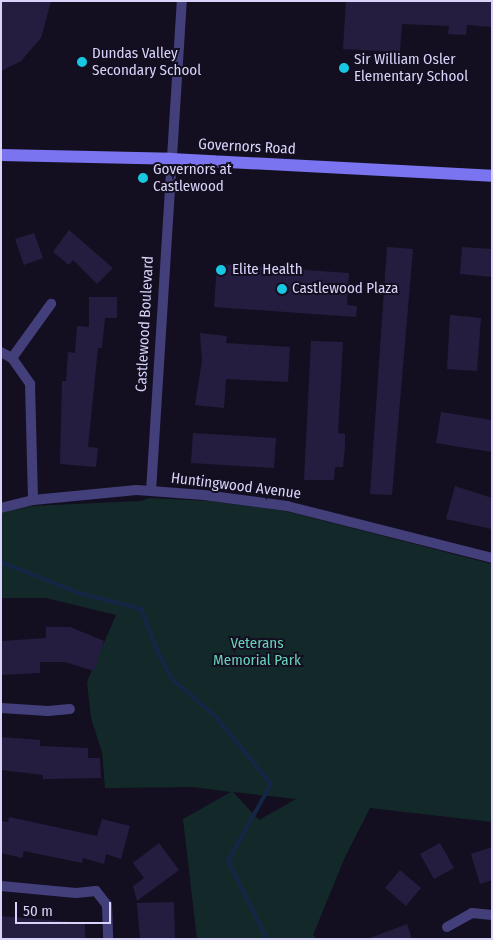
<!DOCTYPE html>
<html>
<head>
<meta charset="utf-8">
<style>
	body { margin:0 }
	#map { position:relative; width:493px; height:940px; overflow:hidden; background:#130f20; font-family:"Fira Sans Condensed",sans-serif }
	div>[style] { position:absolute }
	.green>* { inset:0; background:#132929 }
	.stream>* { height:4px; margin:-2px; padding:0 2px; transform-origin:2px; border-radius:2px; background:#142645 }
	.building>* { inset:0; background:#251d3f }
	.minor>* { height:10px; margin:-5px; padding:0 5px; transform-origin:5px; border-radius:5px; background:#433f7a }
	.secondary>* { height:12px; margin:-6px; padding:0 6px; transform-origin:6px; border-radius:6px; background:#7b74f0 }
	.dots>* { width:14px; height:14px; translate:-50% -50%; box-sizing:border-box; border:2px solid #130f20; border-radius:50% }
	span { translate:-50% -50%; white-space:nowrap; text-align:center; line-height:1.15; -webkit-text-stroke:4px #130f20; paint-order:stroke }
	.poi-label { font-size:15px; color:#d9d3fa }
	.left { translate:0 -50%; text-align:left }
	.street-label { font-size:15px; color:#d9d3fa }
	.park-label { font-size:15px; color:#67d2bb }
	.frame { position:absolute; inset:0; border:2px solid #d9d3fa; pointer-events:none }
	.scale { position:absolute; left:15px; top:902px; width:96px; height:22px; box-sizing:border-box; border:2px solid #d9d3fa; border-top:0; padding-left:6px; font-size:15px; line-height:18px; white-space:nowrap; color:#d9d3fa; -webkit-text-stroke:4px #130f20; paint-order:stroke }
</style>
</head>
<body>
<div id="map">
	<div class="green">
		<div style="clip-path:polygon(evenodd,149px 498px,210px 501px,285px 511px,492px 564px,492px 822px,370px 808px,345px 857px,313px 935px,317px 939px,197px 939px,183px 819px,231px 792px,194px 787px,105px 788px,102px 752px,91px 718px,87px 682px,116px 615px,46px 598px,1px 598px,1px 513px,32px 506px,141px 501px,149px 498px,233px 792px,296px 799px,259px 820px,233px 792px)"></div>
	</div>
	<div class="stream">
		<div style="left:1px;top:562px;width:84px;rotate:21.7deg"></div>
		<div style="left:79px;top:593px;width:64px;rotate:14.5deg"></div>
		<div style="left:141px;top:609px;width:49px;rotate:68.6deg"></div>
		<div style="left:159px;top:655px;width:29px;rotate:61deg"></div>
		<div style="left:173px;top:680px;width:55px;rotate:40.6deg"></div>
		<div style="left:215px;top:716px;width:88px;rotate:50.5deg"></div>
		<div style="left:271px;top:784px;width:88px;rotate:119.2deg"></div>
		<div style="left:228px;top:861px;width:87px;rotate:63.4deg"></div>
	</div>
	<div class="building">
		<div style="clip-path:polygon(1px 1px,51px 1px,41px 38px,21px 61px,1px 71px)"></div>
		<div style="clip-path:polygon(346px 1px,492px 1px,492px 27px,467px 25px,466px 35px,448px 34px,449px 26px,402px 24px,400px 52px,343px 49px)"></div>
		<div style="clip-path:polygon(69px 230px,113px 268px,97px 284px,73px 260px,69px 265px,53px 252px)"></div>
		<div style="clip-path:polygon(34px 233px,43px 258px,24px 265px,15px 239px)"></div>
		<div style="clip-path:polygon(387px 247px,413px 249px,392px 495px,370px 494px)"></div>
		<div style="clip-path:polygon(462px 247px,492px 249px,492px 277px,460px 274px)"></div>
		<div style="clip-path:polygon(217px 264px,349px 273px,347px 305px,357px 306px,356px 317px,214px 307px)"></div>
		<div style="clip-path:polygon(89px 297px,117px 297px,117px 318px,105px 318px,102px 348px,98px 348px,88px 447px,98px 448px,96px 467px,60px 464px,62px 381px,66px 381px,68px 352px,75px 353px,77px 326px,89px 327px)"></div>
		<div style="clip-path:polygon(450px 315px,481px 318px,477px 371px,447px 369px)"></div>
		<div style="clip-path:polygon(200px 333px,227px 336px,226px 343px,290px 347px,288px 382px,226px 379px,224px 408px,195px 405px,202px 361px)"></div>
		<div style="clip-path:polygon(311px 341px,343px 342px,338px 433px,345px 434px,345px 446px,343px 467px,335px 467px,334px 480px,304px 480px)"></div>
		<div style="clip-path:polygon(441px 412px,492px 420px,492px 452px,436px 443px)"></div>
		<div style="clip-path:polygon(193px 433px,276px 438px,274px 468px,191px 463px)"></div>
		<div style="clip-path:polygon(455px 486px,492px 498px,492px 529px,446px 519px)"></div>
		<div style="clip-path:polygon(46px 627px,70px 627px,104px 641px,94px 671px,65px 662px,40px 662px,40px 673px,1px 675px,1px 641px,46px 638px)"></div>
		<div style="clip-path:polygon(1px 737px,40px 740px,40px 746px,88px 748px,88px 758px,100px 758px,101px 778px,43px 779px,43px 775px,1px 770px)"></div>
		<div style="clip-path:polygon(9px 817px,97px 836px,102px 819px,130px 826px,121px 859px,106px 854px,104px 864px,83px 858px,82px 863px,24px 851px,22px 858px,1px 853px,1px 821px,8px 822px)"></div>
		<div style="clip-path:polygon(159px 843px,179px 870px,137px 901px,133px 886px,144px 878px,133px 863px)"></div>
		<div style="clip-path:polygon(440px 843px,454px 868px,434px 879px,420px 854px)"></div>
		<div style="clip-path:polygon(492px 847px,492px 880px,480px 884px,471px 854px)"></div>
		<div style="clip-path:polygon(400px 870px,421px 888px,406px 906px,385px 888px)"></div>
		<div style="clip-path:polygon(174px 902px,175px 939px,140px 939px,137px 903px)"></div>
		<div style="clip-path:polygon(1px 916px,85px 923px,85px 939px,1px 939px)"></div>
		<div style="clip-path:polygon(407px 924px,412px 939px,371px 939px,370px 938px)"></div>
	</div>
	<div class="minor">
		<div style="left:1px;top:352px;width:13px;rotate:29deg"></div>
		<div style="left:12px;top:358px;width:32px;rotate:55deg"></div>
		<div style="left:30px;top:384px;width:116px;rotate:88.5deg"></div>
		<div style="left:12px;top:358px;width:67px;rotate:-54.2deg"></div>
		<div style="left:151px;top:491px;width:491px;rotate:-86.4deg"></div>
		<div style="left:1px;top:508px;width:33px;rotate:-14deg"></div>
		<div style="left:33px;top:500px;width:104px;rotate:-5.5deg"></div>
		<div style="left:137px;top:490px;width:67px;rotate:4.3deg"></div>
		<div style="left:204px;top:495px;width:84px;rotate:7.5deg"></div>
		<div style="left:287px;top:506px;width:211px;rotate:14.2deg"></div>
		<div style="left:1px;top:708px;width:47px;rotate:3.7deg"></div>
		<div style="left:48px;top:711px;width:22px;rotate:-5deg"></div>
		<div style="left:1px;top:886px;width:75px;rotate:5.3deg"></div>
		<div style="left:76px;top:893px;width:20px;rotate:-6deg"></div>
		<div style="left:96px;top:891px;width:18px;rotate:52deg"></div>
		<div style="left:107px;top:905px;width:34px;rotate:88deg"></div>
		<div style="left:447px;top:927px;width:29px;rotate:-29deg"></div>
		<div style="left:472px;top:913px;width:20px;rotate:6deg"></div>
	</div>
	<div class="secondary">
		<div style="left:1px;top:155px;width:170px;rotate:1.3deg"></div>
		<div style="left:171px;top:159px;width:321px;rotate:3deg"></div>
	</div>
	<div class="dots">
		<div style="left:82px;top:62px;background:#18c7e1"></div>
		<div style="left:344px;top:68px;background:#18c7e1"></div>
		<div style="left:143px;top:178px;background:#18c7e1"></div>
		<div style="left:221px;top:270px;background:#18c7e1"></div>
		<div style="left:282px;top:289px;background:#18c7e1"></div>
	</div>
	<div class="poi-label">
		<span class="left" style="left:92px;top:62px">Dundas Valley<br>Secondary School</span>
		<span class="left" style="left:354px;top:68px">Sir William Osler<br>Elementary School</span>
		<span class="left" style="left:153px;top:178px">Governors at<br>Castlewood</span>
		<span class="left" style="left:232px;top:270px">Elite Health</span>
		<span class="left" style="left:292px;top:289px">Castlewood Plaza</span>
	</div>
	<div class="street-label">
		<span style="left:247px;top:147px;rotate:3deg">Governors Road</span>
		<span style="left:145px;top:324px;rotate:-87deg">Castlewood Boulevard</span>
		<span style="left:236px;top:486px;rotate:7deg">Huntingwood Avenue</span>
	</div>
	<div class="park-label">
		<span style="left:257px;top:652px">Veterans<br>Memorial Park</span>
	</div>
	<div class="frame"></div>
	<div class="scale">50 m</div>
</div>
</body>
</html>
